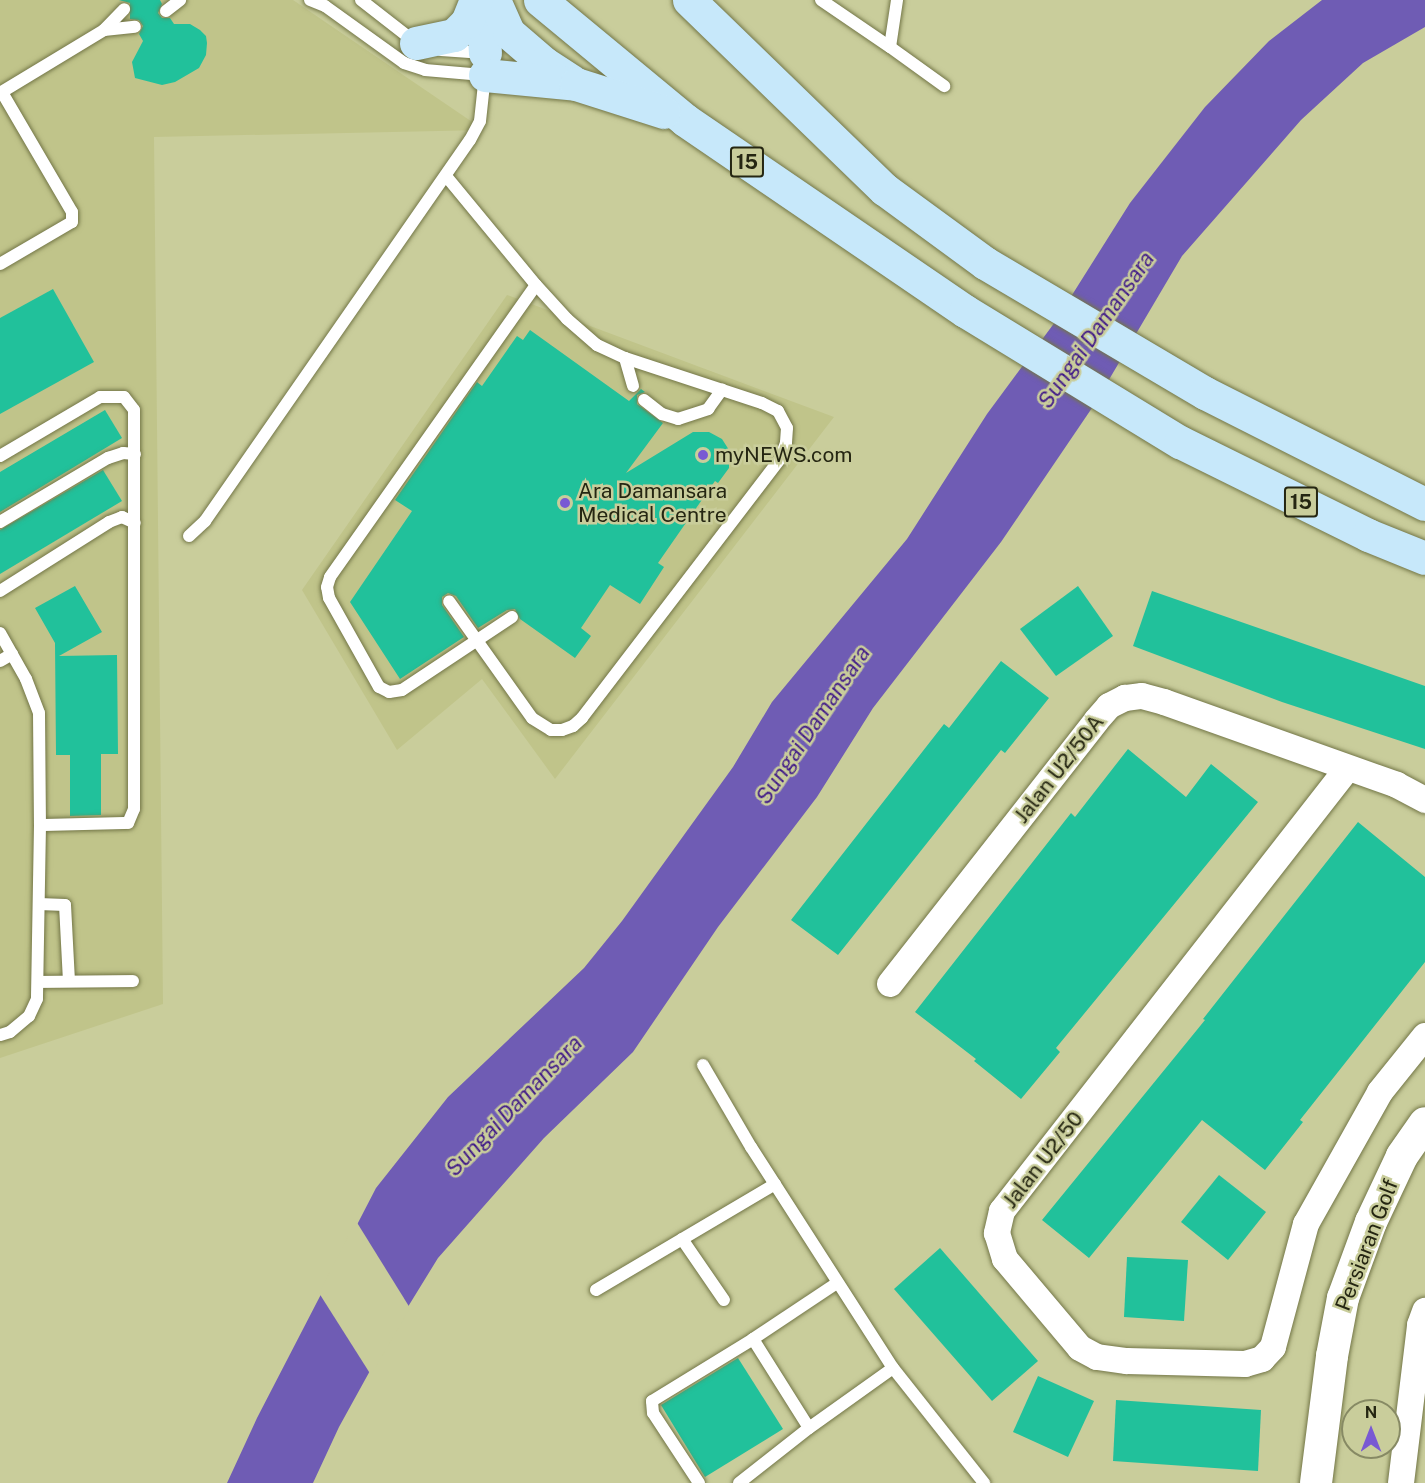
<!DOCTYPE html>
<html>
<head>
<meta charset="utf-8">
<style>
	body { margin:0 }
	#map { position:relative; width:1425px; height:1483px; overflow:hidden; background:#c9cd9b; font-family:"Public Sans",sans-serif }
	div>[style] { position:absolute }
	.built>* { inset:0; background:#c0c48a }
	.water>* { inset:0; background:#6f5cb4 }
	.pier>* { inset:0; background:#c9cd9b }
	.building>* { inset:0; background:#21c19b }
	.roads { filter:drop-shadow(0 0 2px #737647) drop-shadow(0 0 2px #737647) }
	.service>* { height:12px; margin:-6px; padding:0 6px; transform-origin:6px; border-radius:6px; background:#fff }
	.minor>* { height:26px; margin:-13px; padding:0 13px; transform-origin:13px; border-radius:13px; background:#fff }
	.tertiary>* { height:32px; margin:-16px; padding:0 16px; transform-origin:16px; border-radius:16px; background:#fff }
	.primary>* { height:33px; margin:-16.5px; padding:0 16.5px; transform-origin:16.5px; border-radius:16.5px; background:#c7e8fa }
	.dots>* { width:16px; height:16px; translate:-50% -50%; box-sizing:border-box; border:3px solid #c9cd9b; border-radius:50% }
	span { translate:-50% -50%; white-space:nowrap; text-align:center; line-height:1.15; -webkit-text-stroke:5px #c9cd9b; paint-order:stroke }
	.shield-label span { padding:2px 4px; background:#c9cd9b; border:2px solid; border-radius:4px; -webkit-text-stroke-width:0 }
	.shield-label { font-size:20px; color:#252612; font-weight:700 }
	.poi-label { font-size:21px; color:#252612 }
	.left { translate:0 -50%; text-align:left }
	.street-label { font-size:21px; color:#252612 }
	.water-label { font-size:22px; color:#411b88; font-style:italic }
	.north { position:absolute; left:1341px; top:1399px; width:60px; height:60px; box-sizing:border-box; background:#c9cd9b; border:2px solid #878a64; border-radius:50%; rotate:0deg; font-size:16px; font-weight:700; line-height:24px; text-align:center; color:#252612 }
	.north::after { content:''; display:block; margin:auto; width:21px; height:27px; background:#7959d3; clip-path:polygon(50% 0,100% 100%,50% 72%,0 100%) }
</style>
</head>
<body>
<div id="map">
	<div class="built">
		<div style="clip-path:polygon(0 0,293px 0,484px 130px,154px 137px,163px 1004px,0 1058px)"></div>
		<div style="clip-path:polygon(507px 295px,834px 417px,555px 779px,482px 679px,397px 750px,302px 590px)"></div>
	</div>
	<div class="water">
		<div style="clip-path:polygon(1322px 0,1425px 0,1425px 27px,1363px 63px,1301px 120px,1182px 256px,1094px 405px,1001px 542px,873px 708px,817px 797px,718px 927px,633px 1052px,544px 1138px,438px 1258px,382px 1349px,339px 1427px,313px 1483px,227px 1483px,257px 1418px,376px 1188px,448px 1097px,584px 968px,622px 921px,733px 767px,772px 702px,907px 539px,987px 414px,1055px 322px,1130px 203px,1205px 107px,1269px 41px)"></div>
	</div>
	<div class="pier">
		<div style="clip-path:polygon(356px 1221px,410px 1308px,371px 1375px,319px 1293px)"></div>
	</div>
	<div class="building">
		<div style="clip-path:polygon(119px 0,160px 0,162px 4px,158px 13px,162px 18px,170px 18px,174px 24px,190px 24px,200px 30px,206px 36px,207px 43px,206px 55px,199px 68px,175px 82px,162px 85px,135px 78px,132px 62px,143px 41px,139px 34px,143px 26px,139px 20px,130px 19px,130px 3px)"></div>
		<div style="clip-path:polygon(53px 289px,94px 362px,0 414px,0 318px)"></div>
		<div style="clip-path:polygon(530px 330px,629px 401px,641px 389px,645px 392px,637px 395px,637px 404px,663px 423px,626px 473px,693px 432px,709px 432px,722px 439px,729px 450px,729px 468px,718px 483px,715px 481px,658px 563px,664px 567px,640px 604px,610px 585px,581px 628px,591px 636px,575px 658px,520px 619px,515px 609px,507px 610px,478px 628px,456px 596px,448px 593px,442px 597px,442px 605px,464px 637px,400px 679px,350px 602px,412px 511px,395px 500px,477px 382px,482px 386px,517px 336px,523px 340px)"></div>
		<div style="clip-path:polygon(105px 410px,122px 438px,0 512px,0 472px)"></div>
		<div style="clip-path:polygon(103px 470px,122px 501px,0 574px,0 530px)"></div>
		<div style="clip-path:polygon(75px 586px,102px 632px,59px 656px,117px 655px,118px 754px,101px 754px,101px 815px,70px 816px,70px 755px,56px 755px,55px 643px,35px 608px)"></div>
		<div style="clip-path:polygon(1078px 586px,1113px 636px,1056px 676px,1020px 629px)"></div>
		<div style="clip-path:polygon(1152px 591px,1425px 686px,1425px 749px,1282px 702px,1133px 646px)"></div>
		<div style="clip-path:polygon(1001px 661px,1049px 698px,1005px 753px,1001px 750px,838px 955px,791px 920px,944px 724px,949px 728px)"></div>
		<div style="clip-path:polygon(1128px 749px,1186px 797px,1211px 764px,1258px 802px,1056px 1048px,1060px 1052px,1021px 1099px,974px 1061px,976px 1059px,915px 1012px,1071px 813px,1075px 817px)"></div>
		<div style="clip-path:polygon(1358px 822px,1425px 877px,1425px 962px,1300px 1120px,1303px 1122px,1265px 1170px,1202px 1120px,1089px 1258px,1042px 1220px,1205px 1020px,1203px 1019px)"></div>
		<div style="clip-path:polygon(1219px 1175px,1266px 1212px,1228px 1260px,1181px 1222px)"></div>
		<div style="clip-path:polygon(940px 1248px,1038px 1361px,992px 1401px,894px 1289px)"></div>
		<div style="clip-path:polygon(1127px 1257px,1188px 1260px,1184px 1321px,1124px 1317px)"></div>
		<div style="clip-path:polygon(738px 1358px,783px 1429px,705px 1477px,661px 1405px)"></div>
		<div style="clip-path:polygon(1038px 1376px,1094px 1401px,1068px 1457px,1013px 1432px)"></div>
		<div style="clip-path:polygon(1116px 1400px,1261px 1410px,1258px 1471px,1113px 1461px)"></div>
	</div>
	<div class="roads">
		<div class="service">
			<div style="left:310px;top:0;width:16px;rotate:22deg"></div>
			<div style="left:325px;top:6px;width:97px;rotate:35.8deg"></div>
			<div style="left:404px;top:63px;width:22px;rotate:18deg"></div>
			<div style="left:425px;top:70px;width:58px;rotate:4.9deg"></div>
			<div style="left:361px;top:0;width:70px;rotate:38deg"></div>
			<div style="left:821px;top:0;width:83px;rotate:34.3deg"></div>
			<div style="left:890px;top:47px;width:48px;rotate:-81.5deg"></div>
			<div style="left:166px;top:11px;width:18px;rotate:-38deg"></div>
			<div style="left:104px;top:30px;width:31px;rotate:-6deg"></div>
			<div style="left:890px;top:47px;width:67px;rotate:35.8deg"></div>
			<div style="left:441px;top:50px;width:43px;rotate:4deg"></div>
			<div style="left:0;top:93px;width:122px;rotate:-31.2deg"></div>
			<div style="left:104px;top:30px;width:29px;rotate:-46deg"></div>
			<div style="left:446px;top:176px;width:141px;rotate:50.5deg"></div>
			<div style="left:536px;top:285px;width:46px;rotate:47.6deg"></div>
			<div style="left:567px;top:319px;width:40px;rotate:41deg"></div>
			<div style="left:597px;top:345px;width:31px;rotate:25deg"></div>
			<div style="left:625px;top:358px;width:144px;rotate:18.2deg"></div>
			<div style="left:762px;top:403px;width:18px;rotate:27deg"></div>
			<div style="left:778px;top:411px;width:19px;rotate:62deg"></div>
			<div style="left:787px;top:428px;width:15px;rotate:94deg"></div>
			<div style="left:786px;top:443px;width:17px;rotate:111deg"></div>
			<div style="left:780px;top:459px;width:326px;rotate:127.4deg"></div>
			<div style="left:582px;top:718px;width:12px;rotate:138deg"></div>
			<div style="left:573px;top:726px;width:12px;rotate:160deg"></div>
			<div style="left:562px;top:730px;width:11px;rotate:180deg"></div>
			<div style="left:551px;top:730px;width:22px;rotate:-148deg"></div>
			<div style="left:532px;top:718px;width:143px;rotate:-125.4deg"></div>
			<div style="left:0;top:264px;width:83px;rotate:-30.3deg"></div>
			<div style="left:72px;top:222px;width:10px;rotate:-90deg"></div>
			<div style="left:72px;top:212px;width:139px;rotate:-120.3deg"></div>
			<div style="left:625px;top:358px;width:29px;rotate:74deg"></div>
			<div style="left:644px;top:400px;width:23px;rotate:38deg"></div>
			<div style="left:662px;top:414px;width:17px;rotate:17deg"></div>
			<div style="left:678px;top:419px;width:32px;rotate:-18deg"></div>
			<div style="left:708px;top:409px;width:24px;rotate:-54deg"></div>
			<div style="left:0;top:456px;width:116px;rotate:-30.5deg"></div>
			<div style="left:100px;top:397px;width:24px"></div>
			<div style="left:124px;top:397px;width:16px;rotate:52deg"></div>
			<div style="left:134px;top:410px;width:399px;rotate:90deg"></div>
			<div style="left:134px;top:809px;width:15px;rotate:113deg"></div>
			<div style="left:128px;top:823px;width:88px;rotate:178.7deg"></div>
			<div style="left:0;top:522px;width:126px;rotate:-30.7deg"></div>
			<div style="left:108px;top:458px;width:16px;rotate:-18deg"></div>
			<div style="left:123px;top:453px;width:12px;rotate:5deg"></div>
			<div style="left:189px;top:536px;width:22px;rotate:-43deg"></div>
			<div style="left:205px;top:521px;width:464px;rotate:-55.2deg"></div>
			<div style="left:470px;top:140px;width:21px;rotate:-62deg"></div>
			<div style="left:480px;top:121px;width:46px;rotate:-83.8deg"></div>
			<div style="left:0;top:591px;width:129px;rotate:-32.3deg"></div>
			<div style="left:109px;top:522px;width:14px;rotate:-21deg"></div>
			<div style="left:122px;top:517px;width:14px;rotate:25deg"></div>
			<div style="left:512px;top:617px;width:132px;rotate:146.4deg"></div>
			<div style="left:402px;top:690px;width:13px;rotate:171deg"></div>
			<div style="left:389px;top:692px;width:11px;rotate:-153deg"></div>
			<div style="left:379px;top:687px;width:102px;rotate:-119.3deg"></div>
			<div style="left:329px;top:598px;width:11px;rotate:-100deg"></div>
			<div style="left:327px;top:587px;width:10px;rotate:-73deg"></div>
			<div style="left:330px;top:577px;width:357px;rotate:-54.8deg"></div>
			<div style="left:0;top:633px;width:53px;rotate:60.5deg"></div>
			<div style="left:26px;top:679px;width:36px;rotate:69deg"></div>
			<div style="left:39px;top:713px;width:112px;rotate:89.5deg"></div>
			<div style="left:40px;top:825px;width:174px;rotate:91deg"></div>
			<div style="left:37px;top:999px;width:19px;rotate:115deg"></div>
			<div style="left:29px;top:1016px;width:25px;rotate:140deg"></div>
			<div style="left:10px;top:1032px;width:10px;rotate:163deg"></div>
			<div style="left:0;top:661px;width:14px;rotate:-30deg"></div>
			<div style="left:39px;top:904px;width:26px;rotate:2deg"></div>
			<div style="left:65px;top:905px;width:76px;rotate:87deg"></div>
			<div style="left:39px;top:982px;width:94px;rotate:-0.6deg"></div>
			<div style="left:703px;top:1065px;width:95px;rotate:59.7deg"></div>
			<div style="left:751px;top:1147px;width:263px;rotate:57.3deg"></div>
			<div style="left:893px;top:1368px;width:147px;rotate:51.6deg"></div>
			<div style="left:682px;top:1239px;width:74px;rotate:55.5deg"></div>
			<div style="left:596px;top:1290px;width:208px;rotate:-30.6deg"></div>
			<div style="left:753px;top:1339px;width:105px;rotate:57.8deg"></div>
			<div style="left:699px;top:1483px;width:84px;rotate:-123.3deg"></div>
			<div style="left:653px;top:1413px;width:12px;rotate:-95deg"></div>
			<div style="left:652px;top:1401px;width:119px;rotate:-31.5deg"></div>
			<div style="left:753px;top:1339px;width:101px;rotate:-33.7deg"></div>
			<div style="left:739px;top:1483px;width:89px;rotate:-38.2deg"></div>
			<div style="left:809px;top:1428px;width:103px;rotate:-35.5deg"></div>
		</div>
		<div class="minor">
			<div style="left:1347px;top:769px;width:561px;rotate:127.97deg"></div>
			<div style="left:1002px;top:1211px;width:23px;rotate:103deg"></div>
			<div style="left:997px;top:1233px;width:27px;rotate:73deg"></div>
			<div style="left:1005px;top:1259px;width:116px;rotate:49.9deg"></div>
			<div style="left:1080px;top:1348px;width:19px;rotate:28deg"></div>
			<div style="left:1097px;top:1357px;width:30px;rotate:8deg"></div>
			<div style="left:1127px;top:1361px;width:118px;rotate:1.5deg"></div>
			<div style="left:1245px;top:1364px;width:18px;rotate:-16deg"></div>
			<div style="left:1262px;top:1359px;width:16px;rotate:-47deg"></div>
			<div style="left:1273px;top:1347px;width:127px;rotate:-75deg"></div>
			<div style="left:1306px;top:1224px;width:151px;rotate:-60.7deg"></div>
			<div style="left:1380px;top:1092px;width:72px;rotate:-51.2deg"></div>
			<div style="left:890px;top:984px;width:334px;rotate:-51.9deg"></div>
			<div style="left:1096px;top:721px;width:20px;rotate:-49deg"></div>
			<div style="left:1109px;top:706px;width:18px;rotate:-27deg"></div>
			<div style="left:1125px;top:698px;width:17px;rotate:-7deg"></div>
			<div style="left:1142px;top:696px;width:23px;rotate:15deg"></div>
			<div style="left:1164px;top:702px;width:247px;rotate:19.6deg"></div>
			<div style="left:1397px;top:785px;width:32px;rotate:28deg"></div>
			<div style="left:1401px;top:1483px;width:159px;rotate:-83.1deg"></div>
			<div style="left:1420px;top:1325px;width:15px;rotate:-70deg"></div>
		</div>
		<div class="tertiary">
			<div style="left:1316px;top:1483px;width:128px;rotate:-82.8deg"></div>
			<div style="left:1332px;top:1356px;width:59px;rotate:-79.3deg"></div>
			<div style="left:1343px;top:1298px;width:81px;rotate:-69.8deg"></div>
			<div style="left:1371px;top:1222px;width:73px;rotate:-64.8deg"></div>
			<div style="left:1402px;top:1156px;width:40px;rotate:-55.1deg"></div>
		</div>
		<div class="primary">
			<div style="left:482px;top:0;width:53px;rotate:86.8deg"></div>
			<div style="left:494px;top:0;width:36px;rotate:66deg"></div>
			<div style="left:509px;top:33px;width:46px;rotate:40.6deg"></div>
			<div style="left:544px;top:63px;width:33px;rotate:33deg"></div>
			<div style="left:540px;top:0;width:188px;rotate:39.6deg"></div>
			<div style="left:685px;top:120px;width:339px;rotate:34.3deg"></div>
			<div style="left:965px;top:311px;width:252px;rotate:31.4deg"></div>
			<div style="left:1180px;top:442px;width:210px;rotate:26.3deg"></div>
			<div style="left:1368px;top:535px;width:61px;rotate:22deg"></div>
			<div style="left:689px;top:0;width:272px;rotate:44.1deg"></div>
			<div style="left:884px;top:189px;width:125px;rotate:36.2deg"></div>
			<div style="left:985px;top:263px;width:256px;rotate:30.6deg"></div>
			<div style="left:1205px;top:393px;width:246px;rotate:26.8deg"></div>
			<div style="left:416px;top:43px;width:39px;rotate:-12deg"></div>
			<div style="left:454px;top:35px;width:18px;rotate:-45deg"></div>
			<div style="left:467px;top:22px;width:24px;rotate:-68deg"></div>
			<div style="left:485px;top:75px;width:91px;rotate:5.6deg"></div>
			<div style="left:576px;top:84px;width:92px;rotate:17.7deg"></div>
		</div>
	</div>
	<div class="dots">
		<div style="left:703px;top:455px;background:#7959d3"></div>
		<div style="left:565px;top:503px;background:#7959d3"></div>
	</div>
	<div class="shield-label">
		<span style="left:747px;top:162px">15</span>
		<span style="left:1301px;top:502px">15</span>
	</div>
	<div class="poi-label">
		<span class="left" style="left:715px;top:455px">myNEWS.com</span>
		<span class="left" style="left:578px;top:503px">Ara Damansara<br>Medical Centre</span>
	</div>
	<div class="street-label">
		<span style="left:1059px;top:769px;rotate:-52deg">Jalan U2/50A</span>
		<span style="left:1043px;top:1160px;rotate:-52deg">Jalan U2/50</span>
		<span style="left:1367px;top:1245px;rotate:-69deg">Persiaran Golf</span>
	</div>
	<div class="water-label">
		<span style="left:1096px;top:330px;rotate:-55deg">Sungai Damansara</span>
		<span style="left:813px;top:725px;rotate:-56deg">Sungai Damansara</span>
		<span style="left:514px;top:1106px;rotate:-46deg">Sungai Damansara</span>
	</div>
	<div class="north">N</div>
</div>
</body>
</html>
